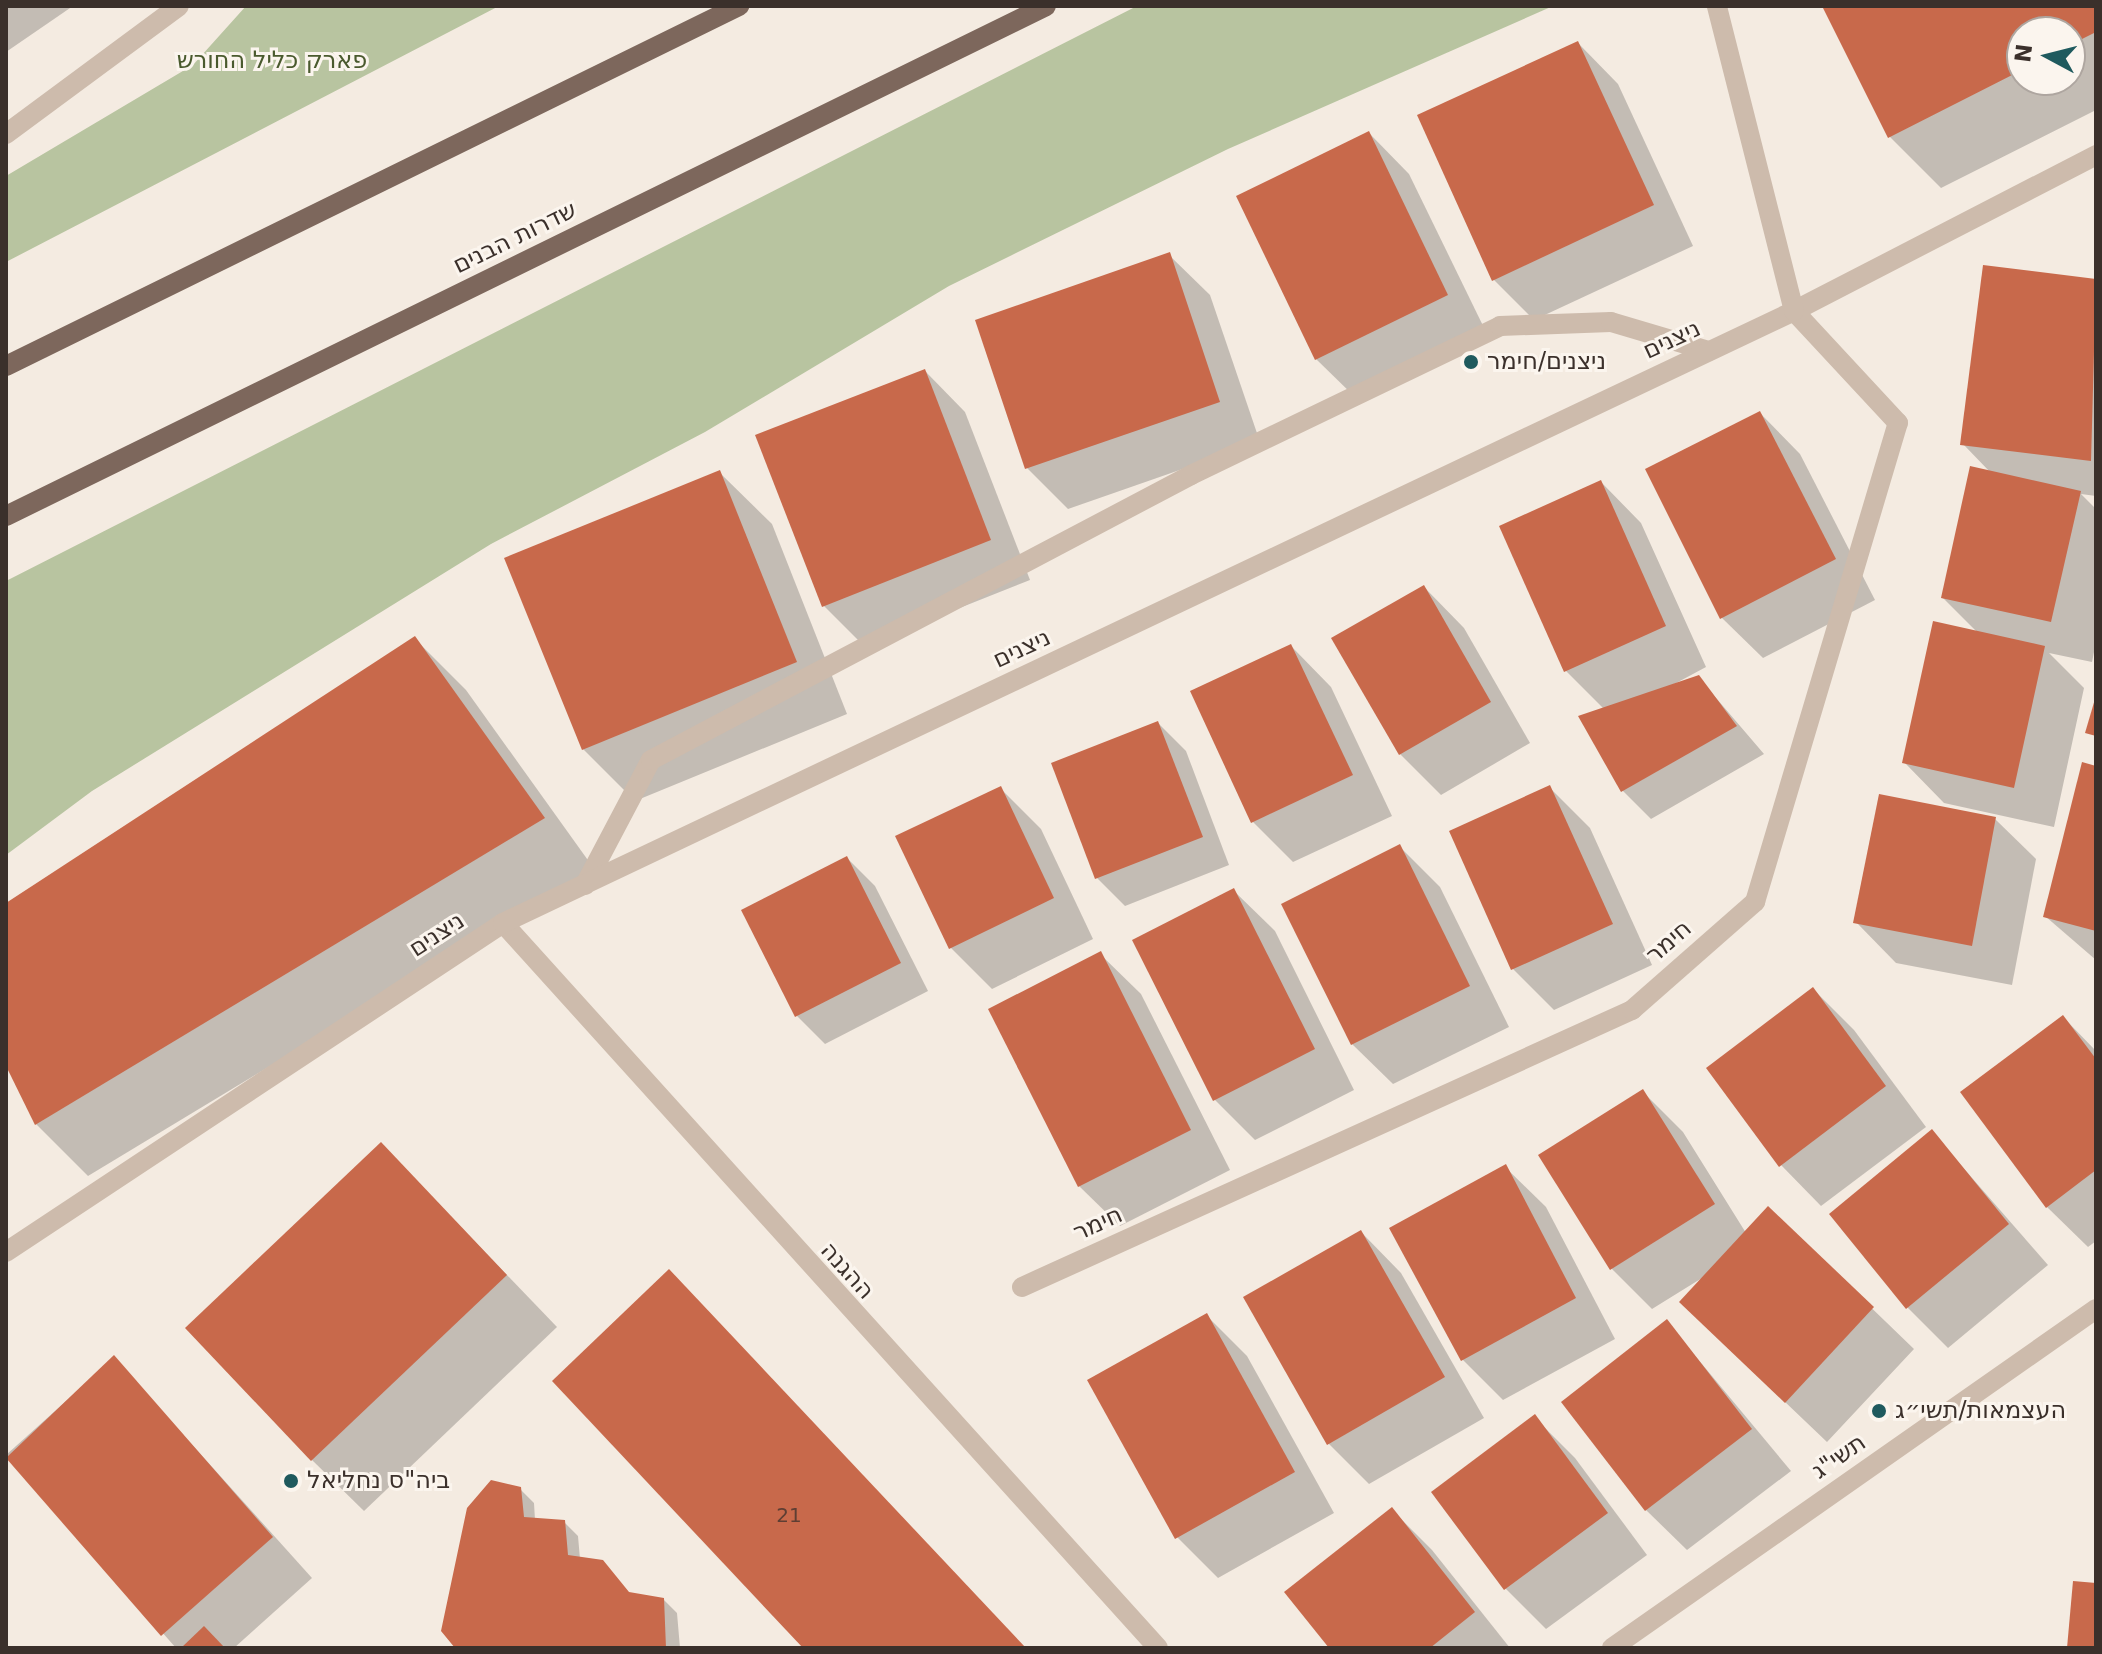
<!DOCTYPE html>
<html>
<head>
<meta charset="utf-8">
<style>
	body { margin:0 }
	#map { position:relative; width:2102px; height:1654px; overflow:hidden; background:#f4ebe1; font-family:"DejaVu Sans","Noto Sans Hebrew",sans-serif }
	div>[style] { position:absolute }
	.green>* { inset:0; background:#b8c4a0 }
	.shadow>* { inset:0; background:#0003 }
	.building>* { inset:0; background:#c8694b }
	.minor>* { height:20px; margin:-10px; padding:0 10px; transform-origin:10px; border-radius:10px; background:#cdbbac }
	.major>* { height:20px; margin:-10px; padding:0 10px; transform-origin:10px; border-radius:10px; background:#7d675c }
	.dots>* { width:22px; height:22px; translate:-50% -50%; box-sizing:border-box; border:4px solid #fbf5ee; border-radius:50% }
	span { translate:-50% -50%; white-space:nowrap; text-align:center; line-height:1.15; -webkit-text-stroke:6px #fbf5ee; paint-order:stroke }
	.number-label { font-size:20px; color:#5e3e33 }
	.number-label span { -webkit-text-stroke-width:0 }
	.park-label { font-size:24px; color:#4a5a2e }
	.street-label { font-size:24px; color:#3b302b }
	.poi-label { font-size:24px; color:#3b302b }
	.left { translate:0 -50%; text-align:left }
	.frame { position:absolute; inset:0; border:8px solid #3b302b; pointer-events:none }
	.north { position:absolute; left:2006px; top:16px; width:80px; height:80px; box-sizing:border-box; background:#fbf5ee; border:2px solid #aea6a0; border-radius:50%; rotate:277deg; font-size:22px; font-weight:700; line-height:32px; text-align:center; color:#3b302b }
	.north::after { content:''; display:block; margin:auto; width:28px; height:36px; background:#1f5a5e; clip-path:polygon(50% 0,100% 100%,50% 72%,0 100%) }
</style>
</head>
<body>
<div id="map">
	<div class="green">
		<div style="clip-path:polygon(246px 6px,499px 6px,6px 262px,6px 176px,193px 65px)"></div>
		<div style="clip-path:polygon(1137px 6px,1553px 6px,1228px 149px,949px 286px,705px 432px,491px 544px,92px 791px,6px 855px,6px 581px)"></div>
	</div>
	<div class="shadow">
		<div style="clip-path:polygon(6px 6px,73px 6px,6px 52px)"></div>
		<div style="clip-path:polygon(evenodd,1824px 6px,2096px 6px,2096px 110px,1941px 188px,1890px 137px,1824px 6px,2022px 32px,2070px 32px,2070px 80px,2022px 80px,2022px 32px)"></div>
		<div style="clip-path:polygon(1578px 43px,1618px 84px,1693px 246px,1534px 320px,1494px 280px)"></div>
		<div style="clip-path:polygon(1369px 133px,1409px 174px,1488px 336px,1357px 399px,1316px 359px)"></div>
		<div style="clip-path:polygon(1169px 255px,1210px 295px,1260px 442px,1068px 509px,1027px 468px)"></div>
		<div style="clip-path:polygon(1984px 267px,2096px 281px,2096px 496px,2081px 494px,2096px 509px,2096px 642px,2092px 662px,2049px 653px,2084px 688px,2054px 827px,1944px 803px,1904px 762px,1978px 633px,1943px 598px,1991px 473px,1963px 444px)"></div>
		<div style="clip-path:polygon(925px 371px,965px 412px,1030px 580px,864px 646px,824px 606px)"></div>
		<div style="clip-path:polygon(1760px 413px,1800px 454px,1875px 600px,1763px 658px,1722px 618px)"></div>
		<div style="clip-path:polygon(720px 473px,772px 524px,847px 714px,635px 801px,583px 749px)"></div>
		<div style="clip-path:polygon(1601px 482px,1641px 523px,1706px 667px,1665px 689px,1699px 678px,1764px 754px,1651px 819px,1623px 791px,1581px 717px,1604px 709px,1566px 671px,1501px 527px)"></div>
		<div style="clip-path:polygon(1424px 587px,1464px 628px,1530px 743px,1441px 795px,1400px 754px)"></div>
		<div style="clip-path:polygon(415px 639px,466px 690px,595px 870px,88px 1176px,36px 1124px,6px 1061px,6px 906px)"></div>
		<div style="clip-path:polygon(1291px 646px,1331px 687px,1392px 816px,1293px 862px,1253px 822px)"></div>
		<div style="clip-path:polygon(1158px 723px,1186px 751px,1229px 865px,1125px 906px,1097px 878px)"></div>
		<div style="clip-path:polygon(2096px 768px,2096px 960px,2045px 916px)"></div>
		<div style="clip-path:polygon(1000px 788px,1041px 829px,1093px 939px,992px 989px,951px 948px,898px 837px)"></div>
		<div style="clip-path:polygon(1550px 788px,1590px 828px,1652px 965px,1554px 1010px,1513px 969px,1452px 832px)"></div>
		<div style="clip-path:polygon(1995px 819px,2036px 859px,2012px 985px,1896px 963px,1856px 922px)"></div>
		<div style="clip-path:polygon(1400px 847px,1440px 887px,1509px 1027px,1393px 1084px,1352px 1044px)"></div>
		<div style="clip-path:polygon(847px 858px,875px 886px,928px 991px,825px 1044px,797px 1016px)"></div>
		<div style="clip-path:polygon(1234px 891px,1275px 931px,1354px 1090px,1255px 1140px,1215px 1100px)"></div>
		<div style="clip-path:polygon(1100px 954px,1141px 994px,1230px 1170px,1120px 1226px,1079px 1186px)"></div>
		<div style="clip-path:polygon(1813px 989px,1854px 1030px,1926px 1127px,1821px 1206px,1781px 1165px)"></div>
		<div style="clip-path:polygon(2063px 1017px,2096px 1051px,2096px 1241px,2088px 1247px,2047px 1207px)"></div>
		<div style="clip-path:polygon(1642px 1091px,1683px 1132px,1746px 1233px,1769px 1209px,1914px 1349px,1827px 1442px,1722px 1342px,1702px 1278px,1652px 1309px,1612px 1269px)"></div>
		<div style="clip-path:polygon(1932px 1132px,2048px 1265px,1948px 1348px,1907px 1307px)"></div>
		<div style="clip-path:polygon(381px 1144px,557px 1327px,364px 1511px,312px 1460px)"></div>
		<div style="clip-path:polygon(1505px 1167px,1546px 1207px,1615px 1339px,1503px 1400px,1462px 1359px)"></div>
		<div style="clip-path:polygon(1361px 1232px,1401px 1273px,1484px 1418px,1369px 1484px,1329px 1444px)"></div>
		<div style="clip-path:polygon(1207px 1316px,1247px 1356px,1334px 1513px,1218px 1578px,1177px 1537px)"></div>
		<div style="clip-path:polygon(1667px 1322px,1791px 1471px,1687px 1550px,1646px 1510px)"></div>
		<div style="clip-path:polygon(114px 1358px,312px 1578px,234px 1648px,176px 1648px,6px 1455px)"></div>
		<div style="clip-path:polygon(1534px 1417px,1575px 1458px,1647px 1555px,1546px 1629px,1506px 1589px,1434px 1492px)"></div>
		<div style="clip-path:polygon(520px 1489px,534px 1503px,535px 1520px,564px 1522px,578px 1536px,580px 1559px,602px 1561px,631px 1595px,663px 1599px,677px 1613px,680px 1648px,457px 1648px)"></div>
		<div style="clip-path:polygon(1391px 1509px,1432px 1550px,1510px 1648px,1331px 1648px)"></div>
	</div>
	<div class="building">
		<div style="clip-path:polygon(1822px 6px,2096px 6px,2096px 32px,2070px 45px,2070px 32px,2022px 32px,2022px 70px,1888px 138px)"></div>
		<div style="clip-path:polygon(1578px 41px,1654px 205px,1492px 281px,1417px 115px)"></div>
		<div style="clip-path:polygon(1369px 131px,1448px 295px,1315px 360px,1236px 196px)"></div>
		<div style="clip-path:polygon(1170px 252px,1220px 402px,1025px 469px,975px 320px)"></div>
		<div style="clip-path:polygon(1983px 265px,2096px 279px,2091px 461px,1960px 445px)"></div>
		<div style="clip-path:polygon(925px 369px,991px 540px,822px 607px,755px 435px)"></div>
		<div style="clip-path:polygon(1760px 411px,1836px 559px,1720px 619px,1645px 469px)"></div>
		<div style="clip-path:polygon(1970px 466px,2081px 491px,2051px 622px,1941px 598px)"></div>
		<div style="clip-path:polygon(720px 470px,797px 662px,582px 750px,504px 558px)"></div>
		<div style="clip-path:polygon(1601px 480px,1666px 626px,1564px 672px,1499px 526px)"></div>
		<div style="clip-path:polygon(1424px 585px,1491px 702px,1399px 755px,1331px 638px)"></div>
		<div style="clip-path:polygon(1933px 621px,2045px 646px,2014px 788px,1902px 763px)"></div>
		<div style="clip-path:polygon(415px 636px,545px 818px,35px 1125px,6px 1066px,6px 903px)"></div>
		<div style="clip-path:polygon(1291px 644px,1353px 775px,1251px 823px,1190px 691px)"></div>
		<div style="clip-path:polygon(1699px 675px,1737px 726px,1621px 792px,1578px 716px)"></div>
		<div style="clip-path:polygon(2095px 699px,2096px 699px,2096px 736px,2085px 733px)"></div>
		<div style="clip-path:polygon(1158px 721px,1203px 837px,1095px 879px,1051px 763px)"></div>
		<div style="clip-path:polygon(2082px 762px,2096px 766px,2096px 931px,2043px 917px)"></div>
		<div style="clip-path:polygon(1550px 785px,1613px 924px,1511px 970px,1449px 831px)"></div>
		<div style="clip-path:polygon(1001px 786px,1054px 898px,949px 949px,895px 836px)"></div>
		<div style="clip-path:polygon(1879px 794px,1996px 817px,1972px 946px,1853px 923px)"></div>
		<div style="clip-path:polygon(1400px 844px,1470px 986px,1351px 1045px,1281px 904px)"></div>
		<div style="clip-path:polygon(847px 856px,901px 963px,795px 1017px,741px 910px)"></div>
		<div style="clip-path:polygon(1234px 888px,1315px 1049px,1213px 1101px,1132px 940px)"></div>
		<div style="clip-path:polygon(1101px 951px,1191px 1130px,1078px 1187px,988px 1009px)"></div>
		<div style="clip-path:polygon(1813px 987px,1886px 1086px,1779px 1167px,1706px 1068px)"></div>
		<div style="clip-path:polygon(2063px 1015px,2096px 1059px,2096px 1170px,2046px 1208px,1960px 1092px)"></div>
		<div style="clip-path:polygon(1643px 1089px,1715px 1204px,1610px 1270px,1538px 1155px)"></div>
		<div style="clip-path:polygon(1932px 1129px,2009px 1224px,1906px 1309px,1829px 1214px)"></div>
		<div style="clip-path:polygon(381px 1142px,507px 1275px,311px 1461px,185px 1328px)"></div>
		<div style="clip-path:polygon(1506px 1164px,1576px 1298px,1461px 1361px,1389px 1228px)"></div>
		<div style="clip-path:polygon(1768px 1206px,1874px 1307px,1785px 1403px,1679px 1302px)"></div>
		<div style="clip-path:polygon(1361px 1230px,1445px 1377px,1327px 1445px,1243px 1297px)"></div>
		<div style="clip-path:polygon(669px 1269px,1026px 1648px,803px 1648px,552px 1381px)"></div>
		<div style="clip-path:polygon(1207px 1313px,1295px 1472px,1175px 1539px,1087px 1380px)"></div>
		<div style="clip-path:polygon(1667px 1319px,1752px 1429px,1645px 1511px,1561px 1402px)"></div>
		<div style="clip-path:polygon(114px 1355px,273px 1537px,161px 1636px,6px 1458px)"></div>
		<div style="clip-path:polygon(1535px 1414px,1608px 1513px,1504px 1590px,1431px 1492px)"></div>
		<div style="clip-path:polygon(491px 1480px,521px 1487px,524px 1517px,565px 1520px,568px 1555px,603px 1560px,629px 1592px,664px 1598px,666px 1648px,455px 1648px,441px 1631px,467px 1508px)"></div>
		<div style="clip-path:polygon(1392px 1507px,1475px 1612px,1430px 1648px,1329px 1648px,1284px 1592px)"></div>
		<div style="clip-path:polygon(2073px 1581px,2096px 1583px,2096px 1648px,2067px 1648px)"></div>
		<div style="clip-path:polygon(204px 1626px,225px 1648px,181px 1648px)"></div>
	</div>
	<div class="minor">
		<div style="left:6px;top:134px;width:215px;rotate:-36.5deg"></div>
		<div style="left:585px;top:885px;width:141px;rotate:-62.2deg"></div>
		<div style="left:651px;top:760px;width:611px;rotate:-27.82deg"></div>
		<div style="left:1191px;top:475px;width:343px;rotate:-25.7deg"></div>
		<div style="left:1500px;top:326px;width:111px;rotate:-2.1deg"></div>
		<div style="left:1611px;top:322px;width:102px;rotate:16.5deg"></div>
		<div style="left:503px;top:923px;width:977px;rotate:47.9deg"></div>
		<div style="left:6px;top:1252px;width:596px;rotate:-33.5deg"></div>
		<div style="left:503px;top:923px;width:1429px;rotate:-25.36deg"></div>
		<div style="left:1794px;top:311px;width:340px;rotate:-27.3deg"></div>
		<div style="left:1022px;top:1287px;width:670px;rotate:-24.42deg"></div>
		<div style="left:1632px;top:1010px;width:164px;rotate:-41.3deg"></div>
		<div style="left:1755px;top:902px;width:500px;rotate:-73.4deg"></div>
		<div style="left:1898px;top:423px;width:153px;rotate:-132.9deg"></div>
		<div style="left:1794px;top:311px;width:315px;rotate:-104.2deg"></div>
		<div style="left:1612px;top:1648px;width:591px;rotate:-35.01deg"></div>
	</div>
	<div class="major">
		<div style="left:6px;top:366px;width:817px;rotate:-26.16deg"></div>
		<div style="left:6px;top:516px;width:1158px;rotate:-26.12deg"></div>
	</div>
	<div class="dots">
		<div style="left:1471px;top:362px;background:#1f5a5e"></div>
		<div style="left:1879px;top:1411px;background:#1f5a5e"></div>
		<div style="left:291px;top:1481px;background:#1f5a5e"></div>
	</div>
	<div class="number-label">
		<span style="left:789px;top:1515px">21</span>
	</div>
	<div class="park-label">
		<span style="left:272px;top:61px">פארק כליל החורש</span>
	</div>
	<div class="street-label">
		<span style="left:515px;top:238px;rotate:-26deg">שדרות הבנים</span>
		<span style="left:1672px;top:340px;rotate:-25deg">ניצנים</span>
		<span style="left:1022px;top:649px;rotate:-25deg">ניצנים</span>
		<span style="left:437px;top:935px;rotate:-33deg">ניצנים</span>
		<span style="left:1669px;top:942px;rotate:-41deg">חימר</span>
		<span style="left:1098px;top:1224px;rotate:-24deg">חימר</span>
		<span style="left:847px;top:1271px;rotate:48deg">ההגנה</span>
		<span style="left:1839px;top:1457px;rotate:-35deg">תשי"ג</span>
	</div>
	<div class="poi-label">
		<span class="left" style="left:1487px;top:362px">ניצנים/חימר</span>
		<span class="left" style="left:1895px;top:1411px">העצמאות/תשי״ג</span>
		<span class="left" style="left:307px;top:1481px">ביה"ס נחליאל</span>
	</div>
	<div class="frame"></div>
	<div class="north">N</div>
</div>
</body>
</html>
